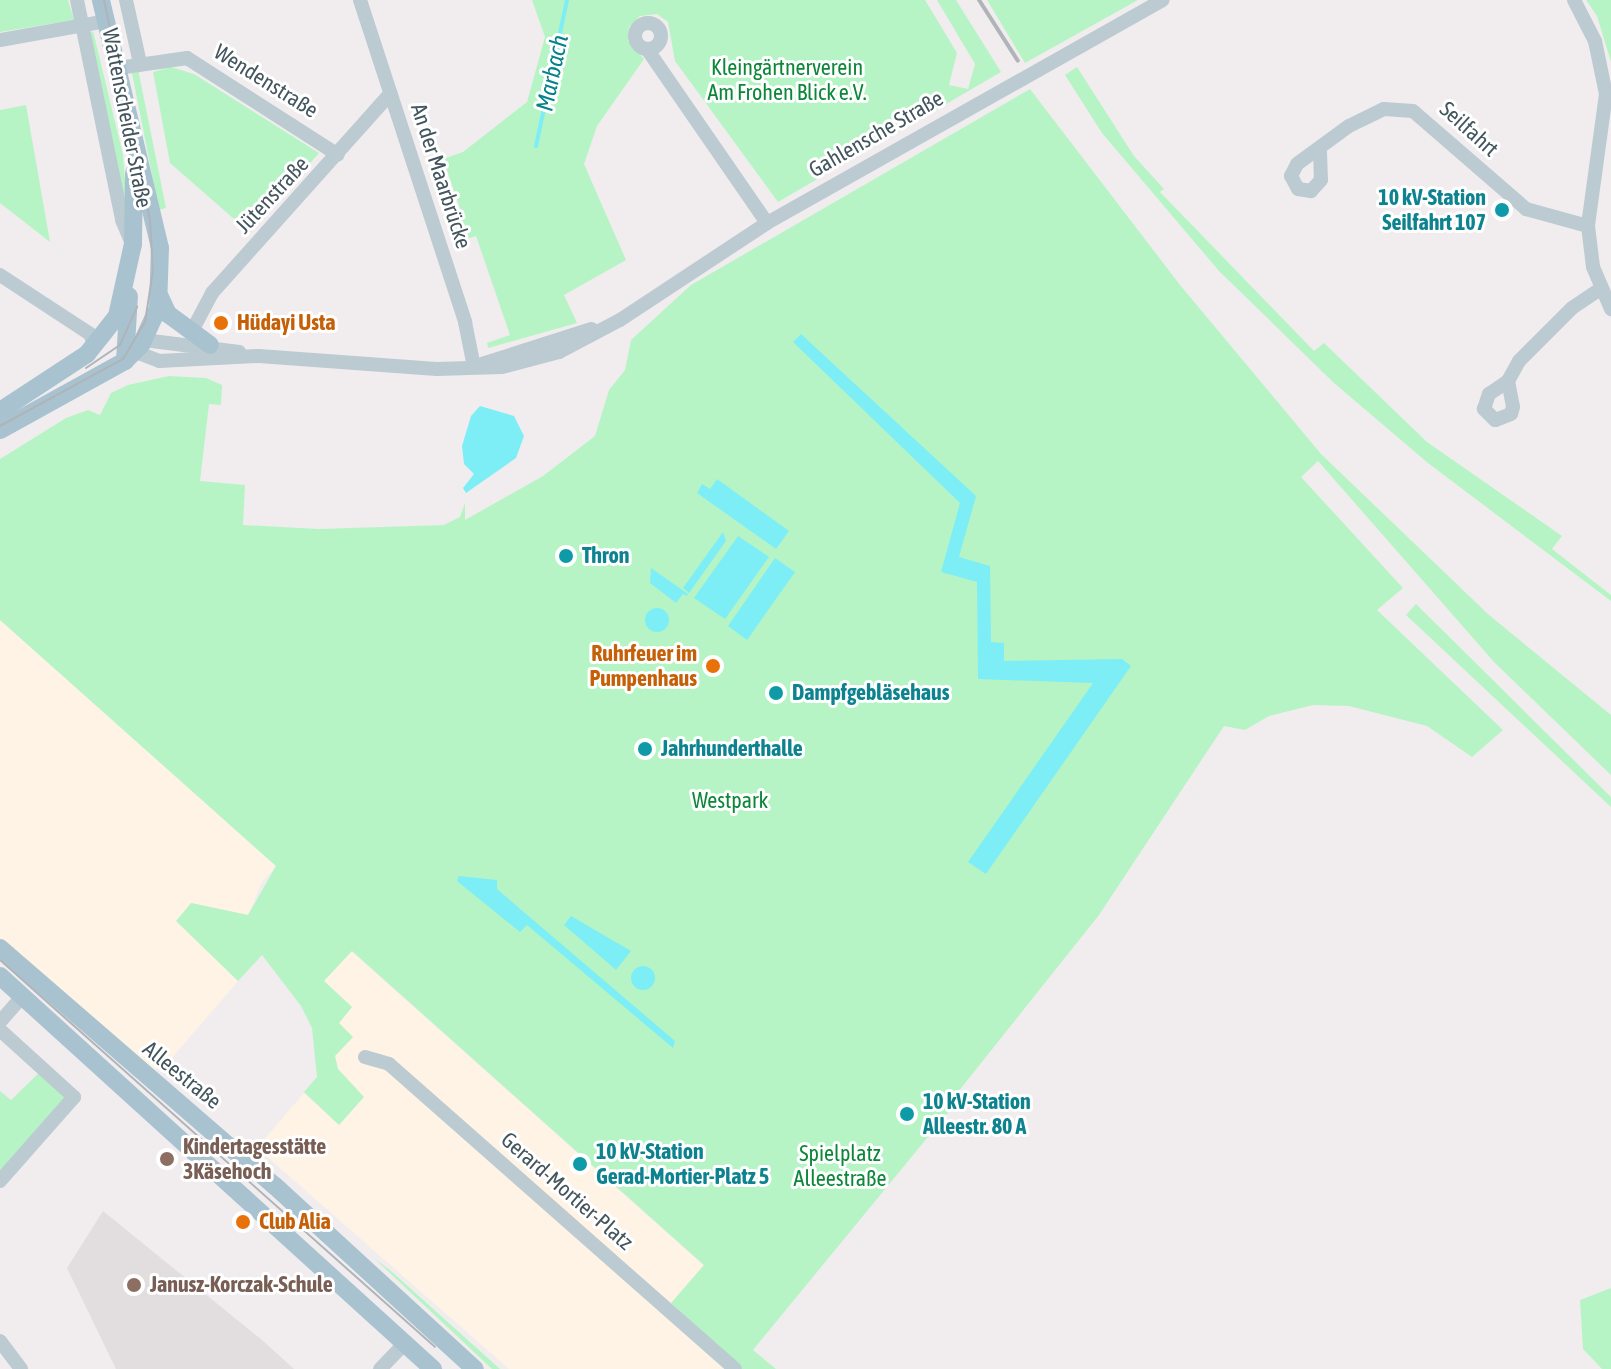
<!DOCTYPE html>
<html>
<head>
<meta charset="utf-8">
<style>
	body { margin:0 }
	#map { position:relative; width:1611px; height:1369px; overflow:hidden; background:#f1edee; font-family:"Asap Condensed",sans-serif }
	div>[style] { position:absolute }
	.commercial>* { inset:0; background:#fef3e4 }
	.education>* { inset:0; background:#e2dee0 }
	.green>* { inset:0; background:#b6f4c5 }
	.water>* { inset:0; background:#7deef6 }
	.round { border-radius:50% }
	.stream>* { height:4px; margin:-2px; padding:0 2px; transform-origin:2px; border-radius:2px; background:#7deef6 }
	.minor>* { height:14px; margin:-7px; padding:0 7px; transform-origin:7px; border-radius:7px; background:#bccbd2 }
	.minor>.ring { margin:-7px; padding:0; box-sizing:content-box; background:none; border:14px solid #bccbd2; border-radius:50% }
	.major>* { height:18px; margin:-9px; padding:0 9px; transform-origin:9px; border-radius:9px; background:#a9c2d0 }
	.tram>* { height:2px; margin:-1px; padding:0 1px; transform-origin:1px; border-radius:1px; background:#afb4b9 }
	.rail>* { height:4px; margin:-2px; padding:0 2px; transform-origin:2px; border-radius:2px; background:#afb4b9 }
	.dots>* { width:22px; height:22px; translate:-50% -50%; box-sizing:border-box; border:4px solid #fff; border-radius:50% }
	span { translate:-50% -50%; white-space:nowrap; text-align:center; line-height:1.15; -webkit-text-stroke:6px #fff; paint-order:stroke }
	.park-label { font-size:22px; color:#0c8738 }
	.street-label { font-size:22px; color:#43555d }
	.culture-label { font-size:22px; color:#0d838f; font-weight:700 }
	.right { translate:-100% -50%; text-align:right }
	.left { translate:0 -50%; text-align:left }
	.food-label { font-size:22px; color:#c56008; font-weight:700 }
	.education-label { font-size:22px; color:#785e54; font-weight:700 }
	.water-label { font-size:24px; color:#04828b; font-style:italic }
</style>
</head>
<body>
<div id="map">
	<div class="commercial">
		<div style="clip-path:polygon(0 620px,276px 866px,262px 882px,248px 915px,192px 903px,176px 921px,238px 981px,164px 1067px,147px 1071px,0 942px)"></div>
		<div style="clip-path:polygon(351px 951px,704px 1266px,741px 1369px,509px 1369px,257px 1148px,304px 1093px,339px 1125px,364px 1097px,338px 1069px,335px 1056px,353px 1037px,339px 1023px,352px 1007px,324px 981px)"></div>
	</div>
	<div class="education">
		<div style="clip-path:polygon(103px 1211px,262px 1340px,294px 1369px,116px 1369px,67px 1268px)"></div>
	</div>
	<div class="green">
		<div style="clip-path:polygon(0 0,68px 0,74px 20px,0 32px)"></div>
		<div style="clip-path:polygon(532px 0,925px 0,957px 53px,949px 85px,968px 89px,975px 64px,937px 0,956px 0,1001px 72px,778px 202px,675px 61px,668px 22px,657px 14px,640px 16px,629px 27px,628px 41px,644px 59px,597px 126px,584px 164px,626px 260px,564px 295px,577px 323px,488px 348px,487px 343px,510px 335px,476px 236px,454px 243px,447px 220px,462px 214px,443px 159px,463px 152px,527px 102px,545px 37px)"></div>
		<div style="clip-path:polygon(987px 0,1138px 0,1025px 63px)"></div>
		<div style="clip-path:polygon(1586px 0,1611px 0,1611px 62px,1597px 16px)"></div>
		<div style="clip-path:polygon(93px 31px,123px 155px,128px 221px,90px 34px)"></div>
		<div style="clip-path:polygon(171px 67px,194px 74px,319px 153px,250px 233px,170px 163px,153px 72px)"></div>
		<div style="clip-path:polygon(1077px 67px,1134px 156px,1164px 189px,1160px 192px,1314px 351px,1324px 343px,1427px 442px,1562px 536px,1552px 549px,1611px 595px,1611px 601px,1428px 463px,1334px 383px,1219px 271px,1102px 133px,1065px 75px)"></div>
		<div style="clip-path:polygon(138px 69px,166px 208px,159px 210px,132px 73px)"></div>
		<div style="clip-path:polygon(1030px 89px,1180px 285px,1321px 454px,1489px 615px,1611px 715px,1611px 775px,1494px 662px,1318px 461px,1301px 477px,1403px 588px,1377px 610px,1503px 730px,1472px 757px,1427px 726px,1349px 706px,1313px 705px,1269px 716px,1245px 730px,1224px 726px,1099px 915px,950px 1102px,950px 1110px,753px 1350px,776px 1369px,741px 1369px,671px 1303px,704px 1265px,352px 951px,324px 981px,352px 1007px,339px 1023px,353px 1037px,335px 1056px,338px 1069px,364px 1097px,339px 1125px,304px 1092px,317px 1077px,312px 1028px,301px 1006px,262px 955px,238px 981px,176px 921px,191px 903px,248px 915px,276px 866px,0 620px,0 459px,66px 418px,88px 410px,100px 415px,111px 393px,128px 385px,169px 376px,206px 378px,222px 385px,221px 405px,209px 404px,200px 481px,245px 485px,243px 525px,319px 529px,444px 525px,460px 517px,465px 503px,465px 520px,543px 476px,595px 436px,609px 390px,625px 370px,631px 340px,691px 285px)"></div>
		<div style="clip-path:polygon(26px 105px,50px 242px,0 203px,0 110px)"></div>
		<div style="clip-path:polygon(1416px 604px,1611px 797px,1611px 807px,1406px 615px)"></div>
		<div style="clip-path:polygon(41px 1071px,71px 1096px,0 1176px,0 1091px,11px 1100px)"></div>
		<div style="clip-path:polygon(374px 1258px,392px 1272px,500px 1369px,492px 1369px)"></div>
		<div style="clip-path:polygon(1611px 1288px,1611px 1369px,1602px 1369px,1583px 1349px,1580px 1300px)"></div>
	</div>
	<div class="water">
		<div style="clip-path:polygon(801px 334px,976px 496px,959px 557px,990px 566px,991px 642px,1004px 643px,1004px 661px,1122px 659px,1131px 666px,986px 874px,968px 862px,1093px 683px,978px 679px,977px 582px,941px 572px,960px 503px,793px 342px)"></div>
		<div style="clip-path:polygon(480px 406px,514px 416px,524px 436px,516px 458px,466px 493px,463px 488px,474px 474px,464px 464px,462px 446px,471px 416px)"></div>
		<div style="clip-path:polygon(717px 479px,789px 531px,776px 549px,697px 493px,702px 484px,710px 489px)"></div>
		<div style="clip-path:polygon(723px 532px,726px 541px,689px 593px,683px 588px)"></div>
		<div style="clip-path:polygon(738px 536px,769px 557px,725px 619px,694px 598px)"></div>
		<div style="clip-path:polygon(775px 558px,795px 572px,747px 640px,728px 626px)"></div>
		<div style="clip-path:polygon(651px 568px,688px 594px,687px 596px,683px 594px,676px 603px,650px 583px)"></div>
		<div class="round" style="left:645px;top:608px;width:24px;height:24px"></div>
		<div style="clip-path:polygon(459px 876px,497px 880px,497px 889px,675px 1041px,673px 1048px,527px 925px,520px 932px,457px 881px)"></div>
		<div style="clip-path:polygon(571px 916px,631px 951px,616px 970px,564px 925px)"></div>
		<div class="round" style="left:631px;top:966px;width:24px;height:24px"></div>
	</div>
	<div class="stream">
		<div style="left:536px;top:146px;width:149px;rotate:-78deg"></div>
	</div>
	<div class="minor">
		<div style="left:77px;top:0;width:225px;rotate:78.4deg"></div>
		<div style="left:122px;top:220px;width:23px;rotate:67deg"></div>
		<div style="left:126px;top:0;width:65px;rotate:77.5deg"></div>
		<div style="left:360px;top:0;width:339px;rotate:71.9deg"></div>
		<div style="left:465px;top:322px;width:46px;rotate:78.7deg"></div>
		<div style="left:1574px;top:0;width:46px;rotate:62.9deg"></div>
		<div style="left:1595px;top:41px;width:54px;rotate:78.3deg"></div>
		<div style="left:1606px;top:94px;width:133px;rotate:97.8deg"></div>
		<div style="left:1588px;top:226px;width:41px;rotate:83deg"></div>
		<div style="left:1593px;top:267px;width:46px;rotate:66.8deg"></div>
		<div class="ring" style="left:635px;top:23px;width:12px;height:12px"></div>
		<div style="left:0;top:40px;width:109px;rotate:-10.1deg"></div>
		<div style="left:647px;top:49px;width:211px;rotate:55.4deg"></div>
		<div style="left:118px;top:68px;width:70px;rotate:-8.2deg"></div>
		<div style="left:187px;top:58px;width:179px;rotate:32.7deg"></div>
		<div style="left:1320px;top:152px;width:28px;rotate:88deg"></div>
		<div style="left:1321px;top:180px;width:15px;rotate:132deg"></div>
		<div style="left:1311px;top:191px;width:13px;rotate:-171deg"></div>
		<div style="left:1298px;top:189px;width:15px;rotate:-118deg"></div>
		<div style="left:1291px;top:176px;width:13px;rotate:-63deg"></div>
		<div style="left:1297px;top:164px;width:64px;rotate:-36.2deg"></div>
		<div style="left:1349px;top:126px;width:39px;rotate:-26deg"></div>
		<div style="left:1384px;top:109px;width:29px;rotate:4deg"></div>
		<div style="left:1413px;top:111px;width:150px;rotate:40.9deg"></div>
		<div style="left:1526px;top:209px;width:64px;rotate:15.3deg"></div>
		<div style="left:0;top:275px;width:108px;rotate:33.2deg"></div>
		<div style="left:90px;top:334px;width:13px;rotate:67deg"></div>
		<div style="left:192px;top:331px;width:43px;rotate:-62.2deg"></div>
		<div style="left:212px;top:293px;width:268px;rotate:-48.2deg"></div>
		<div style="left:144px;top:340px;width:96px;rotate:7.2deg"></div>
		<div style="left:136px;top:352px;width:25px;rotate:21deg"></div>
		<div style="left:159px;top:361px;width:100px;rotate:-2.9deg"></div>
		<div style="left:259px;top:356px;width:178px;rotate:4.2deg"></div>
		<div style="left:437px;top:369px;width:65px;rotate:-1.8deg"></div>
		<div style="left:502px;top:367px;width:59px;rotate:-14.7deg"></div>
		<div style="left:559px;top:352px;width:69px;rotate:-27.7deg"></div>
		<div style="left:620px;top:320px;width:176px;rotate:-33.4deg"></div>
		<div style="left:767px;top:223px;width:454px;rotate:-29.4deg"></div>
		<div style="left:482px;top:364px;width:115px;rotate:-17.7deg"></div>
		<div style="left:1508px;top:381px;width:26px;rotate:79deg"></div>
		<div style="left:1513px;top:407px;width:7px;rotate:106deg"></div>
		<div style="left:1511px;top:414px;width:17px;rotate:159deg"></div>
		<div style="left:1495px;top:420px;width:16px;rotate:-135deg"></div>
		<div style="left:1484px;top:409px;width:16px;rotate:-72deg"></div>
		<div style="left:1489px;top:394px;width:23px;rotate:-34deg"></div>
		<div style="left:1508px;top:381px;width:23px;rotate:-61deg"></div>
		<div style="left:1519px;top:361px;width:75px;rotate:-45deg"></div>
		<div style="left:1572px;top:308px;width:34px;rotate:-34deg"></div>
		<div style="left:0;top:1022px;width:35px;rotate:-49deg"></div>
		<div style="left:0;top:1030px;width:100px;rotate:42.2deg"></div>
		<div style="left:74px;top:1097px;width:112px;rotate:131.4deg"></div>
		<div style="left:365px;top:1057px;width:25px;rotate:16deg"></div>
		<div style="left:389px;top:1064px;width:461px;rotate:41.4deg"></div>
		<div style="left:0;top:1341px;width:35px;rotate:53deg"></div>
		<div style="left:380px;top:1369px;width:36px;rotate:-46deg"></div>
	</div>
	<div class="major">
		<div style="left:160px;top:297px;width:19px;rotate:65deg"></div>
		<div style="left:168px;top:314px;width:52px;rotate:36.4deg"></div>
		<div style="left:125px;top:361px;width:65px;rotate:-86.5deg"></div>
		<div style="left:0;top:411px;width:104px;rotate:-33.2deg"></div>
		<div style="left:87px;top:354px;width:48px;rotate:-51.7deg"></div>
		<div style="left:117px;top:316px;width:74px;rotate:-77.5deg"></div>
		<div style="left:133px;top:244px;width:71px;rotate:-89.2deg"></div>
		<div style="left:0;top:430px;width:143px;rotate:-28.9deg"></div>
		<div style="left:125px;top:361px;width:23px;rotate:-45deg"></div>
		<div style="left:141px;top:345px;width:41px;rotate:-65.3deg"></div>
		<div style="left:158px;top:308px;width:60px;rotate:-88.1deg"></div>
		<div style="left:160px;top:248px;width:255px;rotate:-103.4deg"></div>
		<div style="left:0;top:948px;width:364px;rotate:40.9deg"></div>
		<div style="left:275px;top:1186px;width:271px;rotate:42.5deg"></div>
		<div style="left:0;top:976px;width:585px;rotate:42.23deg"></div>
	</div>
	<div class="tram">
		<div style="left:86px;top:368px;width:41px;rotate:-34.1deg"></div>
		<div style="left:120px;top:345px;width:42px;rotate:-65.9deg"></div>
		<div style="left:0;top:426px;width:140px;rotate:-28.6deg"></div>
		<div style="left:123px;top:359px;width:43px;rotate:-59.3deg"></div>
		<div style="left:145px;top:322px;width:52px;rotate:-81.1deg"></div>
		<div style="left:153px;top:271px;width:51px;rotate:-93.4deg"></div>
		<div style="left:150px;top:220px;width:225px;rotate:-101.8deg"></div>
		<div style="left:0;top:960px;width:582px;rotate:41.66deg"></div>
	</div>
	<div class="rail">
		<div style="left:979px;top:0;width:72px;rotate:57.4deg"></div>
	</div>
	<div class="dots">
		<div style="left:1502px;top:210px;background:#0f9aa8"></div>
		<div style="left:221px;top:323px;background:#e8710a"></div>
		<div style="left:566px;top:556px;background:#0f9aa8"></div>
		<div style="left:713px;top:666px;background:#e8710a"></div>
		<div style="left:776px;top:693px;background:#0f9aa8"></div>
		<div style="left:645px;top:749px;background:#0f9aa8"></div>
		<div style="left:907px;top:1114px;background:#0f9aa8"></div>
		<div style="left:167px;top:1159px;background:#8d6e63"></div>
		<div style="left:580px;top:1164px;background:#0f9aa8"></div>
		<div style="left:243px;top:1222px;background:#e8710a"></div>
		<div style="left:134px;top:1285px;background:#8d6e63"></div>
	</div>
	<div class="park-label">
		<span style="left:787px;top:80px">Kleingärtnerverein<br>Am Frohen Blick e.V.</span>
		<span style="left:730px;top:801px">Westpark</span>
		<span style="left:840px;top:1166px">Spielplatz<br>Alleestraße</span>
	</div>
	<div class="street-label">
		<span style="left:266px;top:81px;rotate:32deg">Wendenstraße</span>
		<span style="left:127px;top:118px;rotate:79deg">Wattenscheider Straße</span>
		<span style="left:1469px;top:129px;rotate:42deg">Seilfahrt</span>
		<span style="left:876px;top:134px;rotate:-30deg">Gahlensche Straße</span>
		<span style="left:441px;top:176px;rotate:72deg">An der Maarbrücke</span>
		<span style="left:272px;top:195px;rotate:-47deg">Jütenstraße</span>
		<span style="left:182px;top:1075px;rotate:39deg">Alleestraße</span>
		<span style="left:567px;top:1191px;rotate:41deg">Gerard-Mortier-Platz</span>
	</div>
	<div class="culture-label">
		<span class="right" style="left:1486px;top:210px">10 kV-Station<br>Seilfahrt 107</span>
		<span class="left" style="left:582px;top:556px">Thron</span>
		<span class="left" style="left:792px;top:693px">Dampfgebläsehaus</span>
		<span class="left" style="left:661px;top:749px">Jahrhunderthalle</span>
		<span class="left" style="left:923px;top:1114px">10 kV-Station<br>Alleestr. 80 A</span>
		<span class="left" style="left:596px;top:1164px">10 kV-Station<br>Gerad-Mortier-Platz 5</span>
	</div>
	<div class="food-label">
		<span class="left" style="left:237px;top:323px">Hüdayi Usta</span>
		<span class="right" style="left:697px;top:666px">Ruhrfeuer im<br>Pumpenhaus</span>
		<span class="left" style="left:259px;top:1222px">Club Alia</span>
	</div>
	<div class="education-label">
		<span class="left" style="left:183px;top:1159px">Kindertagesstätte<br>3Käsehoch</span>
		<span class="left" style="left:150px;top:1285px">Janusz-Korczak-Schule</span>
	</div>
	<div class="water-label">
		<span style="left:552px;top:73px;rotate:-78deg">Marbach</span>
	</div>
</div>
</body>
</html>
